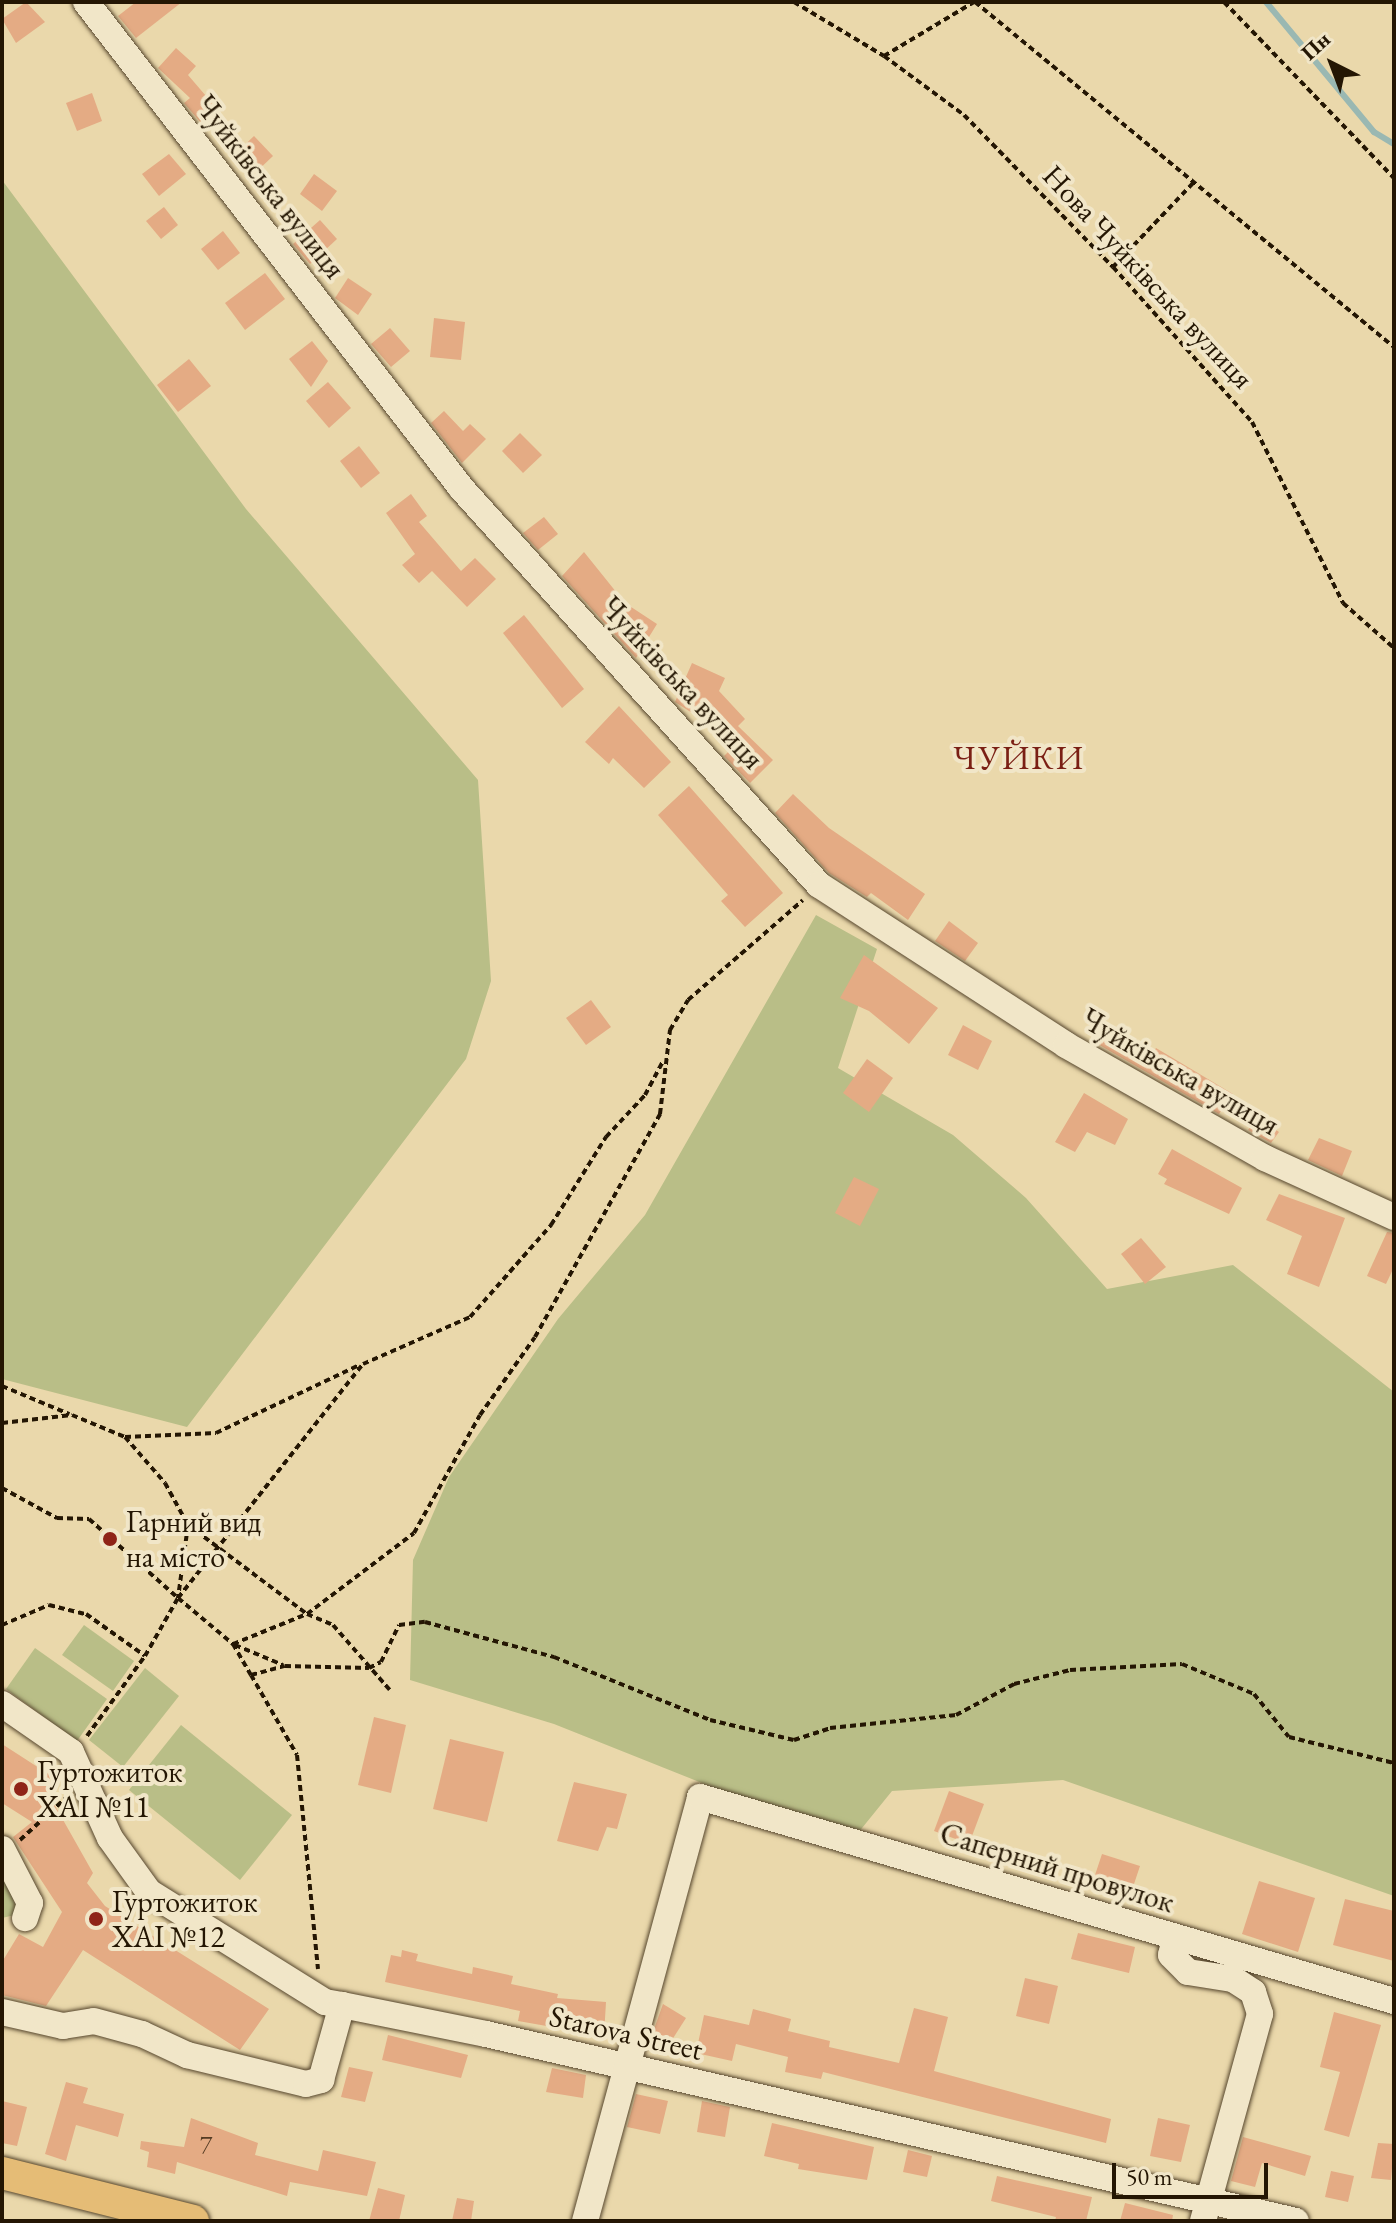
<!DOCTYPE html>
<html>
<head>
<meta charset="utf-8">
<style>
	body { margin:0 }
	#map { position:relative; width:1396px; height:2223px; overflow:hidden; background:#ead8ab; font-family:"EB Garamond",serif }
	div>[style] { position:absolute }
	.green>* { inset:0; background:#b9be87 }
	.stream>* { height:6px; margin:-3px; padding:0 3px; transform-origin:3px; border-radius:3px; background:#9ab8b2 }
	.building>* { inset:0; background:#e4ab84 }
	.path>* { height:4px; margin-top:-2px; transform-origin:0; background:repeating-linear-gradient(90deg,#241603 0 6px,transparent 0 10px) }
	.roads { filter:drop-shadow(0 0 2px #56462d) drop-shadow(0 0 2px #56462d) }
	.minor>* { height:26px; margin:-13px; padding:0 13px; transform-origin:13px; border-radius:13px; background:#f1e6c8 }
	.major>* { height:32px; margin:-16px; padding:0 16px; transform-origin:16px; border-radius:16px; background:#e5bc76 }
	.dots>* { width:22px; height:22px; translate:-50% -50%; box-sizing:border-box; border:4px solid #f1e6c8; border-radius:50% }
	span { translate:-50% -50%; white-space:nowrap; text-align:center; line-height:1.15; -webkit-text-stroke:8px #f1e6c8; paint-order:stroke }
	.number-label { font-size:26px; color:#543b23 }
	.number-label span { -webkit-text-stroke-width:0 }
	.street-label { font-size:30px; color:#241603 }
	.poi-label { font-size:30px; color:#241603 }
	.left { translate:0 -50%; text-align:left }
	.quarter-label { font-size:34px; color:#7a1f14; letter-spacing:2px }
	.frame { position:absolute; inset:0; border:4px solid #241603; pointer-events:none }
	.north { position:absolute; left:1292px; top:24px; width:80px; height:80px; -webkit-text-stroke:6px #f1e6c8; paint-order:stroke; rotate:318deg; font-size:22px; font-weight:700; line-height:32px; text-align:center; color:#241603 }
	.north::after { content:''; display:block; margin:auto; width:28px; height:36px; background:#241603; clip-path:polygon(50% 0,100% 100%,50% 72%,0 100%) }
	.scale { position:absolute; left:1112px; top:2163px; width:156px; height:36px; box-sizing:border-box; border:4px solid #241603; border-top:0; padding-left:10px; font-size:24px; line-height:28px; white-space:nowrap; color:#241603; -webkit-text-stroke:6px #f1e6c8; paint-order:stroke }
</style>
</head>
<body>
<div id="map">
	<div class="green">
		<div style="clip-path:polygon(2px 180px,246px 509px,478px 780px,491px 981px,466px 1059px,187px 1427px,2px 1379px)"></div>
		<div style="clip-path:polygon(816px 915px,877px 949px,838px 1068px,953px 1135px,1026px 1198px,1107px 1289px,1233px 1265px,1394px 1392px,1394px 1896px,1063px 1780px,892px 1791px,858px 1833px,717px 1789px,554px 1724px,410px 1680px,413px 1560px,449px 1477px,558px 1319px,645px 1215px)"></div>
		<div style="clip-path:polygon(84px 1625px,134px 1661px,113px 1691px,62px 1655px)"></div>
		<div style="clip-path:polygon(35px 1648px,107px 1699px,77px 1741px,6px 1689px)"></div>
		<div style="clip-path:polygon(145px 1668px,179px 1696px,123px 1767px,89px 1740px)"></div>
		<div style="clip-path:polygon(181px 1725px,292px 1815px,240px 1880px,129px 1790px)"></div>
		<div style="clip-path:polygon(2px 1870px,19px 1914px,2px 1918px)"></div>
	</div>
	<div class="stream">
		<div style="left:1266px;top:2px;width:169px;rotate:50.3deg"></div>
		<div style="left:1374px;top:132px;width:23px;rotate:31deg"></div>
	</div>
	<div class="building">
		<div style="clip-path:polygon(26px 2px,45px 22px,16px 43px,2px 19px)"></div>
		<div style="clip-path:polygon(136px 2px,182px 2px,136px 38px,118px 16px)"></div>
		<div style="clip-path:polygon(176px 48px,196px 66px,188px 75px,218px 110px,202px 124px,184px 103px,190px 98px,158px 68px)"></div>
		<div style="clip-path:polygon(92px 93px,102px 121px,77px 131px,66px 103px)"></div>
		<div style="clip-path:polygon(254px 136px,273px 156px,254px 174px,235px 154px)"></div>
		<div style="clip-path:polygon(169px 154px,186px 174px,159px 196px,142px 174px)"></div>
		<div style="clip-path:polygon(314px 174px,337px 191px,322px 211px,300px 194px)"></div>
		<div style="clip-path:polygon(164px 207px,178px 225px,161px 239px,146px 221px)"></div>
		<div style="clip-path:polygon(320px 220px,337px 239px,310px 264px,293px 244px)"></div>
		<div style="clip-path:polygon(223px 231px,240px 253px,218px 270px,201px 249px)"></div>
		<div style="clip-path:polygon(265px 273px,285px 299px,245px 330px,225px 303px)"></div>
		<div style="clip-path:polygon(348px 278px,372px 294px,358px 315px,335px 298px)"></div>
		<div style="clip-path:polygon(434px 318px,465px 322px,461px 360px,430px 357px)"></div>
		<div style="clip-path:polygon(390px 328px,410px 351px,391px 367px,371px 344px)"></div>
		<div style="clip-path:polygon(312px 341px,328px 361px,311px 387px,289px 359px)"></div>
		<div style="clip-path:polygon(189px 359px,211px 386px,178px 412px,157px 385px)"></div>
		<div style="clip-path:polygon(328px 382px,351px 408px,329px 428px,306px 401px)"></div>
		<div style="clip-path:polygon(444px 411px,463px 431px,470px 424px,486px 439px,462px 463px,431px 423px)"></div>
		<div style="clip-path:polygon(520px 433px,542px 455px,523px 473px,502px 451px)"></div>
		<div style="clip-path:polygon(359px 446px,380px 473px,361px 488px,340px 461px)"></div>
		<div style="clip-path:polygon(411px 494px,427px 516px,419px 522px,461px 571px,475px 558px,496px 579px,467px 607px,432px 571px,419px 583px,402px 565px,415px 554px,386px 513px)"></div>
		<div style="clip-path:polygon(544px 517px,558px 534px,538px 550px,523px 533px)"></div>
		<div style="clip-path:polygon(584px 552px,625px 603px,657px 624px,636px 658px,562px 576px)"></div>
		<div style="clip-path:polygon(524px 615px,584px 689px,562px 708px,503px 633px)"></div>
		<div style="clip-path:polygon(692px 663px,725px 678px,719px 691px,745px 719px,738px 726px,773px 760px,750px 783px,724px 756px,731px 749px,703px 720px,675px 702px)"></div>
		<div style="clip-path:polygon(619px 706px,671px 762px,644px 788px,613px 758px,609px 764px,585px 742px)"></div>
		<div style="clip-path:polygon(689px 786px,783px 893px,745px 927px,721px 901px,728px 895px,658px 815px)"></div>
		<div style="clip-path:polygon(793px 794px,829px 828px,925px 894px,908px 920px,871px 893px,867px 897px,829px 873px,775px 813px)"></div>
		<div style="clip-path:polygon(949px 921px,978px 943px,965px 961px,935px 941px)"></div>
		<div style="clip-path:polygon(864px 955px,938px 1008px,909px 1044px,869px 1011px,840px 998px)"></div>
		<div style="clip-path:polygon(591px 1000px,611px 1027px,586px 1045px,566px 1018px)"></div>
		<div style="clip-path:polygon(1109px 1024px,1152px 1054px,1156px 1048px,1233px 1094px,1219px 1114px,1096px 1043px)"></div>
		<div style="clip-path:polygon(963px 1025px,992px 1041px,978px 1070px,948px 1055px)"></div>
		<div style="clip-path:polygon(867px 1059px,893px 1078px,869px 1112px,843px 1093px)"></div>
		<div style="clip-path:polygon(1084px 1093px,1128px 1119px,1115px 1145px,1087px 1132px,1075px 1152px,1055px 1142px)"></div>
		<div style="clip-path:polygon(1257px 1117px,1279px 1132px,1271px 1143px,1248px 1130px)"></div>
		<div style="clip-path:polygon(1319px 1138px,1352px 1151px,1342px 1176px,1308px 1160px)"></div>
		<div style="clip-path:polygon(1172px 1149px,1242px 1188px,1229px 1214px,1164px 1184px,1167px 1179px,1158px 1174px)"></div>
		<div style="clip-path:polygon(854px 1177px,879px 1189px,860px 1226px,835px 1213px)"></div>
		<div style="clip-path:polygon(1279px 1194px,1345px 1218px,1319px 1287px,1287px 1274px,1302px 1236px,1266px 1220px)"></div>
		<div style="clip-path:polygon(1387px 1232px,1394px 1233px,1394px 1267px,1386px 1284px,1367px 1276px)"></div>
		<div style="clip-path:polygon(1141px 1238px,1166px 1267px,1145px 1284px,1121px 1254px)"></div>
		<div style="clip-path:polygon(374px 1717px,406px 1725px,391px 1793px,358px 1785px)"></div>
		<div style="clip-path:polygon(450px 1739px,504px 1752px,487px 1822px,433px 1809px)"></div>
		<div style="clip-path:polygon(2px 1744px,50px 1775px,49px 1795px,93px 1873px,87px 1883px,105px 1906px,269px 2009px,240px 2050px,83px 1950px,46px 2006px,2px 1995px,2px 1962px,19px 1934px,43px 1947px,62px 1912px,13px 1837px,32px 1822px,2px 1803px)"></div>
		<div style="clip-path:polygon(574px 1782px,627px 1794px,617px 1829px,607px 1827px,598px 1851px,557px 1841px)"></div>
		<div style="clip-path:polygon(949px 1791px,984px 1804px,969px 1844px,934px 1831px)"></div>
		<div style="clip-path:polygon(1102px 1854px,1140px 1866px,1132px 1890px,1094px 1878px)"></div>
		<div style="clip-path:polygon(1259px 1881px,1315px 1898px,1298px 1952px,1242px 1934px)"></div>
		<div style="clip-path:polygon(1345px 1899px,1394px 1911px,1394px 1961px,1333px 1945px)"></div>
		<div style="clip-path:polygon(1078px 1933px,1135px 1947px,1129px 1973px,1071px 1959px)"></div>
		<div style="clip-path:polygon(402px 1950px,418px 1954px,416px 1961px,472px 1974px,473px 1967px,513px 1976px,511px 1984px,558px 1994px,557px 1998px,606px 2002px,604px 2036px,518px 2021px,520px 2011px,385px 1982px,391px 1955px,401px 1957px)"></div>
		<div style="clip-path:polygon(1025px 1978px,1058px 1986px,1049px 2024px,1016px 2016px)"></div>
		<div style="clip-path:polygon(663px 2004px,686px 2018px,670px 2043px,653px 2032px)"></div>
		<div style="clip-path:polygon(914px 2008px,948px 2017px,934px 2071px,1111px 2119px,1106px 2143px,823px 2072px,821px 2079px,785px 2072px,788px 2057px,736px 2044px,732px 2061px,696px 2053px,704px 2015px,749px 2025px,753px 2009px,791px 2019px,788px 2031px,830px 2041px,829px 2047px,899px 2063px)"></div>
		<div style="clip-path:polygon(1334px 2012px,1381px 2025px,1349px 2137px,1324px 2130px,1340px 2072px,1320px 2067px)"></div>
		<div style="clip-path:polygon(388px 2035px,468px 2055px,461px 2078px,382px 2060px)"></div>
		<div style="clip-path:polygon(349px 2067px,373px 2072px,365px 2102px,341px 2097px)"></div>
		<div style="clip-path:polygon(552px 2068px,586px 2075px,583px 2098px,546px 2092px)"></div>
		<div style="clip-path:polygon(66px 2082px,88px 2088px,83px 2103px,124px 2114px,118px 2137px,76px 2125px,66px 2161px,45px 2154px)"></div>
		<div style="clip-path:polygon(636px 2094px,668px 2101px,660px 2134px,627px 2127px)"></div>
		<div style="clip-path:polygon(2px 2101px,27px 2107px,17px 2146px,2px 2143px)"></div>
		<div style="clip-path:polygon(702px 2101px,730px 2107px,725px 2137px,697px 2132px)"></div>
		<div style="clip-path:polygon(191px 2118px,258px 2143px,255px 2155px,318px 2171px,323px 2150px,376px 2162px,367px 2196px,290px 2182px,287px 2196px,177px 2162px,175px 2174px,147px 2167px,149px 2152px,140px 2149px,141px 2141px,184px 2147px)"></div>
		<div style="clip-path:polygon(1158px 2118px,1190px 2125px,1181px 2162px,1150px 2156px)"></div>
		<div style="clip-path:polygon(772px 2123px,874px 2147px,867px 2180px,798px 2169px,799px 2164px,764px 2156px)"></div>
		<div style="clip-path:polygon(1243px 2137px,1311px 2156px,1305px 2176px,1262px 2163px,1255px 2187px,1231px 2181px)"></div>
		<div style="clip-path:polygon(1378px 2143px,1394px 2144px,1391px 2180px,1371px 2178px)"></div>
		<div style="clip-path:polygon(908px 2150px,932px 2156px,927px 2177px,903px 2172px)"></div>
		<div style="clip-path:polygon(1331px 2171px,1354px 2176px,1348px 2202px,1325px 2197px)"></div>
		<div style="clip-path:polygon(997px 2176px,1092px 2197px,1086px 2221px,1055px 2221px,1056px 2217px,991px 2201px)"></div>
		<div style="clip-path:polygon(378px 2188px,405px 2195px,399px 2221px,369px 2221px)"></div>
		<div style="clip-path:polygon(457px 2198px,474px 2201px,471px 2221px,452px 2221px)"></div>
		<div style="clip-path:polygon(1125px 2203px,1173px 2215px,1172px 2221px,1120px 2221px)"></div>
	</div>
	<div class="path">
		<div style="left:794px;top:2px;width:105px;rotate:31deg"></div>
		<div style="left:884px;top:56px;width:99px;rotate:36.4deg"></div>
		<div style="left:964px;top:115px;width:213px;rotate:45.6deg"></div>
		<div style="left:1113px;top:267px;width:208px;rotate:48.1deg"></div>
		<div style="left:1252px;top:422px;width:203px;rotate:63.3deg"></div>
		<div style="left:1343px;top:603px;width:68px;rotate:41.4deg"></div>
		<div style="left:975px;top:2px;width:543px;rotate:39.47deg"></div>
		<div style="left:1224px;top:2px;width:245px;rotate:46deg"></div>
		<div style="left:884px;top:56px;width:105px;rotate:-31deg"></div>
		<div style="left:1113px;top:267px;width:117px;rotate:-46.4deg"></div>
		<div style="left:2px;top:1386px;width:73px;rotate:22.7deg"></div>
		<div style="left:2px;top:1423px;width:70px;rotate:-6.5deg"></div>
		<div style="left:72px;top:1415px;width:57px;rotate:22.5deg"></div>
		<div style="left:125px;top:1437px;width:61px;rotate:49deg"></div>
		<div style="left:165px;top:1483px;width:48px;rotate:61.3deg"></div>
		<div style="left:188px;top:1525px;width:74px;rotate:97.8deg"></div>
		<div style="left:178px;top:1598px;width:72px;rotate:39.9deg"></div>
		<div style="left:233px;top:1644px;width:36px;rotate:60deg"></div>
		<div style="left:251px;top:1675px;width:35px;rotate:-15deg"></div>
		<div style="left:285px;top:1666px;width:84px;rotate:1.4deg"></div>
		<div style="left:369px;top:1668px;width:13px;rotate:-27deg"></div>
		<div style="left:381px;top:1662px;width:41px;rotate:-64.1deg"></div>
		<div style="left:399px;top:1625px;width:26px;rotate:-7deg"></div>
		<div style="left:425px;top:1622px;width:134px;rotate:15.2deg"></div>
		<div style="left:554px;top:1657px;width:168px;rotate:22deg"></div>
		<div style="left:710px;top:1720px;width:86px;rotate:13.4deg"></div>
		<div style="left:794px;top:1740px;width:38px;rotate:-18deg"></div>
		<div style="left:830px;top:1728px;width:127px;rotate:-5.9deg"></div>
		<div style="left:956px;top:1715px;width:66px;rotate:-28.1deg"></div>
		<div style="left:1014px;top:1684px;width:58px;rotate:-14deg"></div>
		<div style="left:1070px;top:1670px;width:112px;rotate:-3.1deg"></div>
		<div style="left:1182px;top:1664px;width:78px;rotate:22.6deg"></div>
		<div style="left:1254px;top:1694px;width:55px;rotate:50.9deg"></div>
		<div style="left:1289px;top:1737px;width:108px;rotate:13.9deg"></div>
		<div style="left:125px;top:1437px;width:91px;rotate:-2.5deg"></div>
		<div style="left:216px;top:1433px;width:158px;rotate:-25.4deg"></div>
		<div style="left:2px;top:1488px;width:63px;rotate:28.6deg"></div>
		<div style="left:57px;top:1518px;width:32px;rotate:2deg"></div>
		<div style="left:89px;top:1519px;width:119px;rotate:41.6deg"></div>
		<div style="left:188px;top:1525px;width:149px;rotate:36.8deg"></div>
		<div style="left:307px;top:1614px;width:28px;rotate:23deg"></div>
		<div style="left:333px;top:1625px;width:86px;rotate:48.8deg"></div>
		<div style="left:2px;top:1625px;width:51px;rotate:-23.1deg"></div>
		<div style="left:49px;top:1605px;width:38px;rotate:14deg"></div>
		<div style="left:86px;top:1614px;width:72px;rotate:35.4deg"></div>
		<div style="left:233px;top:1644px;width:80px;rotate:-22.1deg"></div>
		<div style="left:307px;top:1614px;width:134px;rotate:-37.1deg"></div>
		<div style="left:414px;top:1533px;width:135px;rotate:-60.8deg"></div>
		<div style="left:480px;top:1415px;width:95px;rotate:-54.8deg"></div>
		<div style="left:535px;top:1337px;width:256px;rotate:-60.7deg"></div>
		<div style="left:660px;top:1114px;width:85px;rotate:-83.2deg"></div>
		<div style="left:670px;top:1030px;width:35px;rotate:-59deg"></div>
		<div style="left:688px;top:1000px;width:152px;rotate:-41deg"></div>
		<div style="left:235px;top:1645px;width:52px;rotate:22.6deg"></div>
		<div style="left:251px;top:1675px;width:92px;rotate:60.1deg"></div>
		<div style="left:297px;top:1755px;width:215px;rotate:84.4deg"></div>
		<div style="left:87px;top:1736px;width:99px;rotate:-54.1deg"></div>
		<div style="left:145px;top:1656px;width:67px;rotate:-60.4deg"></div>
		<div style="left:178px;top:1598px;width:298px;rotate:-51.7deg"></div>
		<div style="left:363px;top:1364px;width:117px;rotate:-23.7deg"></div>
		<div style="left:470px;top:1317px;width:123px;rotate:-48.6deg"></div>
		<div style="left:551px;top:1225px;width:104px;rotate:-58deg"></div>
		<div style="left:606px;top:1137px;width:57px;rotate:-47.1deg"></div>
		<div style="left:645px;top:1095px;width:38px;rotate:-62deg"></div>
		<div style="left:20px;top:1840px;width:64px;rotate:-42.5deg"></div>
	</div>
	<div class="roads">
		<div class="minor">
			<div style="left:86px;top:2px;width:615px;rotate:52.33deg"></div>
			<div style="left:462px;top:489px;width:533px;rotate:47.96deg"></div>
			<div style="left:819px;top:885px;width:294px;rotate:32.9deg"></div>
			<div style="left:1066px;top:1045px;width:229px;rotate:29.6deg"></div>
			<div style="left:1265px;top:1158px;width:142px;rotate:24.6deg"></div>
			<div style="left:2px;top:1704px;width:84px;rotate:34.8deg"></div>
			<div style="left:71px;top:1752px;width:94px;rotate:65.6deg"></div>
			<div style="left:110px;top:1838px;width:67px;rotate:54.2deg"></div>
			<div style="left:149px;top:1892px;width:208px;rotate:32deg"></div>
			<div style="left:325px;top:2002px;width:17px;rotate:10deg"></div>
			<div style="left:2px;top:1849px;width:61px;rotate:62.6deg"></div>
			<div style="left:30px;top:1903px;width:16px;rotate:108deg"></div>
			<div style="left:1175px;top:1939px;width:16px;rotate:104deg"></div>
			<div style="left:1171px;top:1955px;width:24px;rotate:45deg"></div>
			<div style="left:1188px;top:1972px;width:46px;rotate:8.8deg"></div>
			<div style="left:1233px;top:1979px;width:24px;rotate:33deg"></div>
			<div style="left:1253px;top:1992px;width:23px;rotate:72deg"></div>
			<div style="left:1260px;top:2014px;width:215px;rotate:105.4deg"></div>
			<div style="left:2px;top:2012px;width:63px;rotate:12.9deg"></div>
			<div style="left:63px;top:2026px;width:31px;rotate:-9deg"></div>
			<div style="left:94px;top:2021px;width:50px;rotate:15.2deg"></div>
			<div style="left:142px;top:2034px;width:50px;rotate:25deg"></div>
			<div style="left:187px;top:2055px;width:122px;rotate:13.7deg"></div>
			<div style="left:306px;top:2084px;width:16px;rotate:-15deg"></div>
			<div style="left:321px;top:2080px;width:78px;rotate:-74.4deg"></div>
			<div style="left:342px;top:2005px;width:147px;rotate:11.4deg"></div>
			<div style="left:486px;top:2034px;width:831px;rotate:13deg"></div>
			<div style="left:585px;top:2221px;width:439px;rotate:-74.8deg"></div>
			<div style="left:700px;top:1797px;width:723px;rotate:16.38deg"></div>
		</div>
		<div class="major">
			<div style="left:2px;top:2173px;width:197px;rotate:14.1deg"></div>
		</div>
	</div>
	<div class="dots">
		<div style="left:110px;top:1539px;background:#8f2418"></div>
		<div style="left:21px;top:1789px;background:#8f2418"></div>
		<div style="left:96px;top:1919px;background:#8f2418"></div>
	</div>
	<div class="number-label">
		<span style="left:206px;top:2146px">7</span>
	</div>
	<div class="street-label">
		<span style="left:270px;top:187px;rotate:52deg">Чуйківська вулиця</span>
		<span style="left:1148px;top:277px;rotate:47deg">Нова Чуйківська вулиця</span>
		<span style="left:682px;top:683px;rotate:47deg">Чуйківська вулиця</span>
		<span style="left:1180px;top:1072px;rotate:30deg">Чуйківська вулиця</span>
		<span style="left:1057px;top:1868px;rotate:17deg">Саперний провулок</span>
		<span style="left:626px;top:2033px;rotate:13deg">Starova Street</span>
	</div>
	<div class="poi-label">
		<span class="left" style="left:126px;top:1539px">Гарний вид<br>на місто</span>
		<span class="left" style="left:37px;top:1789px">Гуртожиток<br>ХАІ №11</span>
		<span class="left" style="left:112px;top:1919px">Гуртожиток<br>ХАІ №12</span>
	</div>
	<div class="quarter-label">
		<span style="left:1019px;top:758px">ЧУЙКИ</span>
	</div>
	<div class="frame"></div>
	<div class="north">Пн</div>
	<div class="scale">50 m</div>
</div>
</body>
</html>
